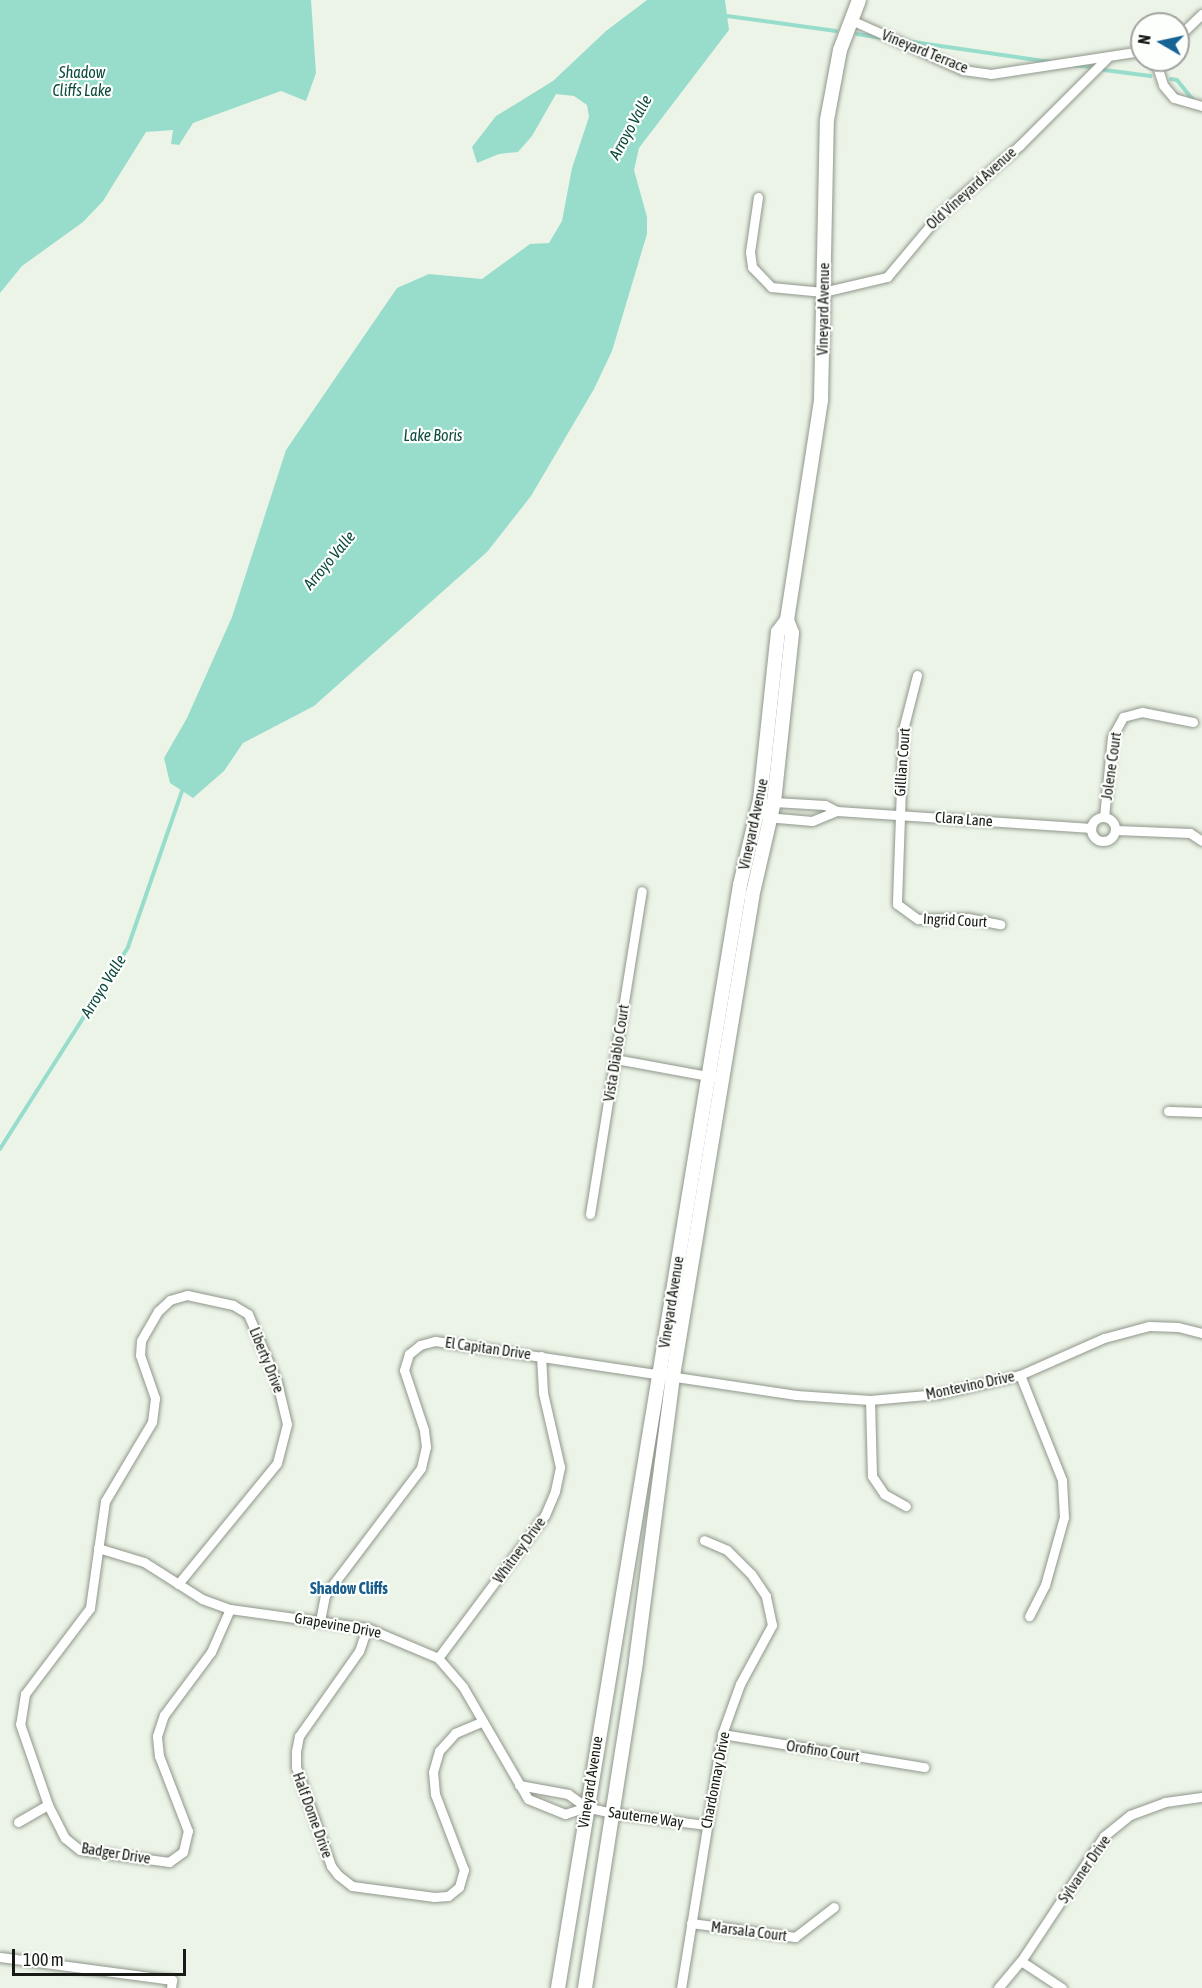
<!DOCTYPE html>
<html>
<head>
<meta charset="utf-8">
<style>
	body { margin:0 }
	#map { position:relative; width:1202px; height:1988px; overflow:hidden; background:#ecf4e7; font-family:"Asap Condensed",sans-serif }
	div>[style] { position:absolute }
	.water>* { inset:0; background:#98ddcc }
	.stream>* { height:4px; margin:-2px; padding:0 2px; transform-origin:2px; border-radius:2px; background:#98ddcc }
	.roads { filter:drop-shadow(0 0 2px #8f978b) drop-shadow(0 0 2px #8f978b) }
	.street>* { height:9px; margin:-4.5px; padding:0 4.5px; transform-origin:4.5px; border-radius:4.5px; background:#fff }
	.street>.ring { margin:-4.5px; padding:0; box-sizing:content-box; background:none; border:9px solid #fff; border-radius:50% }
	.secondary>* { height:14px; margin:-7px; padding:0 7px; transform-origin:7px; border-radius:7px; background:#fff }
	span { translate:-50% -50%; white-space:nowrap; text-align:center; line-height:1.15; -webkit-text-stroke:4.5px #fdfffc; paint-order:stroke }
	.street-label { font-size:15px; color:#171a15 }
	.water-label { font-size:16px; color:#0d493e; font-style:italic }
	.neighbourhood-label { font-size:16px; color:#185d8b; font-weight:700 }
	.north { position:absolute; left:1130px; top:12px; width:60px; height:60px; box-sizing:border-box; background:#fdfffc; border:2px solid #a1a3a0; border-radius:50%; rotate:279deg; font-size:16px; font-weight:700; line-height:24px; text-align:center; color:#171a15 }
	.north::after { content:''; display:block; margin:auto; width:21px; height:27px; background:#166396; clip-path:polygon(50% 0,100% 100%,50% 72%,0 100%) }
	.scale { position:absolute; left:12px; top:1949px; width:174px; height:27px; box-sizing:border-box; border:3px solid #171a15; border-top:0; padding-left:8px; font-size:18px; line-height:21px; white-space:nowrap; color:#171a15; -webkit-text-stroke:4px #fdfffc; paint-order:stroke }
</style>
</head>
<body>
<div id="map">
	<div class="water">
		<div style="clip-path:polygon(0 0,311px 0,316px 73px,306px 101px,281px 91px,193px 123px,179px 145px,171px 144px,173px 130px,146px 132px,103px 201px,83px 222px,22px 266px,0 293px)"></div>
		<div style="clip-path:polygon(647px 0,725px 0,729px 30px,639px 148px,634px 170px,647px 217px,647px 234px,612px 351px,594px 389px,531px 496px,487px 552px,314px 706px,243px 743px,224px 771px,193px 798px,170px 783px,164px 758px,187px 718px,232px 617px,286px 450px,397px 288px,429px 274px,482px 279px,530px 244px,549px 243px,562px 221px,572px 168px,589px 117px,587px 105px,574px 96px,556px 94px,532px 136px,518px 152px,499px 154px,477px 163px,472px 147px,496px 116px,553px 81px,606px 31px)"></div>
	</div>
	<div class="stream">
		<div style="left:727px;top:16px;width:110px;rotate:7.8deg"></div>
		<div style="left:857px;top:34px;width:24px;rotate:9deg"></div>
		<div style="left:906px;top:41px;width:146px;rotate:8.3deg"></div>
		<div style="left:1073px;top:65px;width:17px;rotate:7deg"></div>
		<div style="left:1104px;top:70px;width:47px;rotate:7.3deg"></div>
		<div style="left:1171px;top:79px;width:6px;rotate:9deg"></div>
		<div style="left:1177px;top:80px;width:27px;rotate:51deg"></div>
		<div style="left:0;top:1149px;width:239px;rotate:-57.6deg"></div>
		<div style="left:128px;top:947px;width:168px;rotate:-70.9deg"></div>
	</div>
	<div class="roads">
		<div class="street">
			<div style="left:851px;top:20px;width:123px;rotate:24.1deg"></div>
			<div style="left:963px;top:70px;width:28px;rotate:8deg"></div>
			<div style="left:991px;top:74px;width:153px;rotate:-8.7deg"></div>
			<div style="left:1178px;top:37px;width:33px;rotate:-44deg"></div>
			<div style="left:1155px;top:60px;width:26px;rotate:72deg"></div>
			<div style="left:1163px;top:85px;width:17px;rotate:50deg"></div>
			<div style="left:1174px;top:98px;width:29px;rotate:16deg"></div>
			<div style="left:758px;top:197px;width:56px;rotate:98.3deg"></div>
			<div style="left:750px;top:252px;width:15px;rotate:82deg"></div>
			<div style="left:752px;top:267px;width:28px;rotate:46deg"></div>
			<div style="left:771px;top:287px;width:52px;rotate:5.5deg"></div>
			<div style="left:823px;top:292px;width:66px;rotate:-13.2deg"></div>
			<div style="left:887px;top:277px;width:81px;rotate:-50deg"></div>
			<div style="left:939px;top:215px;width:107px;rotate:-40.8deg"></div>
			<div style="left:1020px;top:145px;width:123px;rotate:-45deg"></div>
			<div style="left:917px;top:675px;width:57px;rotate:104.3deg"></div>
			<div style="left:903px;top:730px;width:174px;rotate:92deg"></div>
			<div style="left:897px;top:904px;width:26px;rotate:36deg"></div>
			<div style="left:918px;top:919px;width:50px;rotate:-1.1deg"></div>
			<div style="left:968px;top:918px;width:33px;rotate:11deg"></div>
			<div style="left:758px;top:815px;width:21px;rotate:-39deg"></div>
			<div style="left:774px;top:802px;width:51px;rotate:3.4deg"></div>
			<div style="left:825px;top:805px;width:13px;rotate:27deg"></div>
			<div style="left:837px;top:811px;width:255px;rotate:3.8deg"></div>
			<div class="ring" style="left:1091px;top:817px;width:15px;height:15px"></div>
			<div style="left:766px;top:817px;width:46px;rotate:5deg"></div>
			<div style="left:812px;top:821px;width:27px;rotate:-22deg"></div>
			<div style="left:1104px;top:817px;width:80px;rotate:-84.3deg"></div>
			<div style="left:1112px;top:737px;width:23px;rotate:-61deg"></div>
			<div style="left:1123px;top:717px;width:20px;rotate:-15deg"></div>
			<div style="left:1142px;top:712px;width:52px;rotate:11.1deg"></div>
			<div style="left:1116px;top:830px;width:74px;rotate:2.3deg"></div>
			<div style="left:1190px;top:833px;width:14px;rotate:34deg"></div>
			<div style="left:615px;top:1059px;width:100px;rotate:10.4deg"></div>
			<div style="left:1168px;top:1111px;width:34px;rotate:2deg"></div>
			<div style="left:590px;top:1214px;width:327px;rotate:-80.9deg"></div>
			<div style="left:1020px;top:1375px;width:113px;rotate:68.2deg"></div>
			<div style="left:1062px;top:1480px;width:37px;rotate:87deg"></div>
			<div style="left:1064px;top:1517px;width:71px;rotate:105.6deg"></div>
			<div style="left:1045px;top:1585px;width:35px;rotate:117deg"></div>
			<div style="left:870px;top:1400px;width:76px;rotate:88.5deg"></div>
			<div style="left:872px;top:1476px;width:22px;rotate:56deg"></div>
			<div style="left:884px;top:1494px;width:25px;rotate:29deg"></div>
			<div style="left:98px;top:1548px;width:48px;rotate:16.9deg"></div>
			<div style="left:144px;top:1562px;width:69px;rotate:32.5deg"></div>
			<div style="left:202px;top:1599px;width:30px;rotate:20deg"></div>
			<div style="left:230px;top:1609px;width:138px;rotate:7.9deg"></div>
			<div style="left:367px;top:1628px;width:77px;rotate:22.9deg"></div>
			<div style="left:438px;top:1658px;width:38px;rotate:49deg"></div>
			<div style="left:463px;top:1687px;width:129px;rotate:59.9deg"></div>
			<div style="left:528px;top:1799px;width:40px;rotate:22deg"></div>
			<div style="left:565px;top:1814px;width:22px;rotate:-18deg"></div>
			<div style="left:178px;top:1584px;width:156px;rotate:-50.7deg"></div>
			<div style="left:277px;top:1463px;width:40px;rotate:-75.6deg"></div>
			<div style="left:287px;top:1424px;width:43px;rotate:-103.4deg"></div>
			<div style="left:277px;top:1382px;width:74px;rotate:-113.1deg"></div>
			<div style="left:248px;top:1314px;width:17px;rotate:-149deg"></div>
			<div style="left:233px;top:1305px;width:47px;rotate:-167.7deg"></div>
			<div style="left:187px;top:1295px;width:18px;rotate:164deg"></div>
			<div style="left:170px;top:1300px;width:16px;rotate:137deg"></div>
			<div style="left:158px;top:1311px;width:34px;rotate:120deg"></div>
			<div style="left:141px;top:1341px;width:14px;rotate:94deg"></div>
			<div style="left:140px;top:1355px;width:46px;rotate:70.8deg"></div>
			<div style="left:155px;top:1398px;width:24px;rotate:97deg"></div>
			<div style="left:152px;top:1422px;width:92px;rotate:120.7deg"></div>
			<div style="left:105px;top:1501px;width:108px;rotate:98deg"></div>
			<div style="left:90px;top:1608px;width:108px;rotate:127.1deg"></div>
			<div style="left:25px;top:1694px;width:30px;rotate:99deg"></div>
			<div style="left:20px;top:1724px;width:86px;rotate:70.9deg"></div>
			<div style="left:48px;top:1805px;width:37px;rotate:63deg"></div>
			<div style="left:65px;top:1838px;width:19px;rotate:39deg"></div>
			<div style="left:80px;top:1850px;width:90px;rotate:7.7deg"></div>
			<div style="left:169px;top:1862px;width:17px;rotate:-36deg"></div>
			<div style="left:183px;top:1852px;width:22px;rotate:-77deg"></div>
			<div style="left:188px;top:1831px;width:80px;rotate:-111.1deg"></div>
			<div style="left:159px;top:1756px;width:20px;rotate:-96deg"></div>
			<div style="left:157px;top:1736px;width:22px;rotate:-72deg"></div>
			<div style="left:164px;top:1715px;width:79px;rotate:-53.3deg"></div>
			<div style="left:211px;top:1652px;width:47px;rotate:-66.2deg"></div>
			<div style="left:320px;top:1621px;width:26px;rotate:-79deg"></div>
			<div style="left:325px;top:1595px;width:159px;rotate:-52.9deg"></div>
			<div style="left:421px;top:1468px;width:22px;rotate:-77deg"></div>
			<div style="left:426px;top:1447px;width:17px;rotate:-97deg"></div>
			<div style="left:424px;top:1430px;width:63px;rotate:-108.4deg"></div>
			<div style="left:404px;top:1370px;width:17px;rotate:-73deg"></div>
			<div style="left:409px;top:1354px;width:14px;rotate:-39deg"></div>
			<div style="left:420px;top:1345px;width:16px;rotate:-15deg"></div>
			<div style="left:435px;top:1341px;width:365px;rotate:8.5deg"></div>
			<div style="left:796px;top:1395px;width:74px;rotate:3.9deg"></div>
			<div style="left:870px;top:1400px;width:68px;rotate:-5deg"></div>
			<div style="left:938px;top:1394px;width:84px;rotate:-13deg"></div>
			<div style="left:1020px;top:1375px;width:92px;rotate:-23.8deg"></div>
			<div style="left:1104px;top:1338px;width:47px;rotate:-14.9deg"></div>
			<div style="left:1149px;top:1326px;width:29px;rotate:2deg"></div>
			<div style="left:1178px;top:1327px;width:25px;rotate:14deg"></div>
			<div style="left:367px;top:1628px;width:24px;rotate:109deg"></div>
			<div style="left:359px;top:1651px;width:104px;rotate:125.2deg"></div>
			<div style="left:299px;top:1736px;width:15px;rotate:101deg"></div>
			<div style="left:296px;top:1751px;width:16px;rotate:90deg"></div>
			<div style="left:296px;top:1767px;width:105px;rotate:70.5deg"></div>
			<div style="left:331px;top:1866px;width:11px;rotate:52deg"></div>
			<div style="left:338px;top:1875px;width:18px;rotate:38deg"></div>
			<div style="left:352px;top:1886px;width:83px;rotate:7.6deg"></div>
			<div style="left:434px;top:1897px;width:14px;rotate:-4deg"></div>
			<div style="left:448px;top:1896px;width:14px;rotate:-39deg"></div>
			<div style="left:459px;top:1887px;width:18px;rotate:-74deg"></div>
			<div style="left:464px;top:1870px;width:81px;rotate:-110.9deg"></div>
			<div style="left:435px;top:1794px;width:22px;rotate:-95deg"></div>
			<div style="left:433px;top:1772px;width:22px;rotate:-74deg"></div>
			<div style="left:439px;top:1751px;width:24px;rotate:-48deg"></div>
			<div style="left:455px;top:1733px;width:30px;rotate:-23deg"></div>
			<div style="left:438px;top:1658px;width:179px;rotate:-53.2deg"></div>
			<div style="left:545px;top:1515px;width:26px;rotate:-67deg"></div>
			<div style="left:555px;top:1491px;width:25px;rotate:-78deg"></div>
			<div style="left:560px;top:1467px;width:76px;rotate:-102.9deg"></div>
			<div style="left:543px;top:1393px;width:37px;rotate:-93deg"></div>
			<div style="left:722px;top:1734px;width:205px;rotate:9.3deg"></div>
			<div style="left:519px;top:1785px;width:50px;rotate:10.4deg"></div>
			<div style="left:568px;top:1794px;width:22px;rotate:36deg"></div>
			<div style="left:586px;top:1807px;width:27px;rotate:13deg"></div>
			<div style="left:612px;top:1813px;width:95px;rotate:7.3deg"></div>
			<div style="left:18px;top:1822px;width:34px;rotate:-30deg"></div>
			<div style="left:691px;top:1923px;width:105px;rotate:7.7deg"></div>
			<div style="left:795px;top:1937px;width:49px;rotate:-37.6deg"></div>
			<div style="left:0;top:1957px;width:174px;rotate:7.6deg"></div>
			<div style="left:172px;top:1980px;width:8px;rotate:97deg"></div>
			<div style="left:1021px;top:1961px;width:49px;rotate:33.4deg"></div>
			<div style="left:681px;top:1988px;width:257px;rotate:-80.8deg"></div>
			<div style="left:722px;top:1734px;width:53px;rotate:-70.2deg"></div>
			<div style="left:740px;top:1684px;width:67px;rotate:-61.5deg"></div>
			<div style="left:772px;top:1625px;width:30px;rotate:-102deg"></div>
			<div style="left:766px;top:1596px;width:27px;rotate:-124deg"></div>
			<div style="left:751px;top:1574px;width:34px;rotate:-135deg"></div>
			<div style="left:727px;top:1550px;width:25px;rotate:-157deg"></div>
			<div style="left:998px;top:1988px;width:35px;rotate:-50deg"></div>
			<div style="left:1021px;top:1961px;width:150px;rotate:-56.4deg"></div>
			<div style="left:1104px;top:1836px;width:33px;rotate:-39deg"></div>
			<div style="left:1130px;top:1815px;width:37px;rotate:-20deg"></div>
			<div style="left:1165px;top:1802px;width:37px;rotate:-8deg"></div>
		</div>
		<div class="secondary">
			<div style="left:558px;top:1988px;width:1118px;rotate:-80.63deg"></div>
			<div style="left:740px;top:885px;width:87px;rotate:-76.8deg"></div>
			<div style="left:760px;top:800px;width:169px;rotate:-83.9deg"></div>
			<div style="left:778px;top:632px;width:15px;rotate:-53deg"></div>
			<div style="left:787px;top:620px;width:223px;rotate:-81.2deg"></div>
			<div style="left:821px;top:400px;width:280px;rotate:-88.8deg"></div>
			<div style="left:827px;top:120px;width:71px;rotate:-79.5deg"></div>
			<div style="left:840px;top:50px;width:53px;rotate:-69.2deg"></div>
			<div style="left:585px;top:1988px;width:331px;rotate:-81.1deg"></div>
			<div style="left:636px;top:1661px;width:287px;rotate:-82.6deg"></div>
			<div style="left:673px;top:1376px;width:485px;rotate:-80.6deg"></div>
			<div style="left:752px;top:897px;width:98px;rotate:-77deg"></div>
			<div style="left:774px;top:802px;width:170px;rotate:-83.9deg"></div>
			<div style="left:792px;top:633px;width:14px;rotate:-111deg"></div>
		</div>
	</div>
	<div class="street-label">
		<span style="left:925px;top:51px;rotate:22deg">Vineyard Terrace</span>
		<span style="left:971px;top:188px;rotate:-42deg">Old Vineyard Avenue</span>
		<span style="left:823px;top:309px;rotate:-89deg">Vineyard Avenue</span>
		<span style="left:902px;top:762px;rotate:-86deg">Gillian Court</span>
		<span style="left:1111px;top:766px;rotate:-82deg">Jolene Court</span>
		<span style="left:964px;top:819px;rotate:4deg">Clara Lane</span>
		<span style="left:753px;top:824px;rotate:-78deg">Vineyard Avenue</span>
		<span style="left:955px;top:920px;rotate:3deg">Ingrid Court</span>
		<span style="left:616px;top:1053px;rotate:-81deg">Vista Diablo Court</span>
		<span style="left:671px;top:1302px;rotate:-81deg">Vineyard Avenue</span>
		<span style="left:488px;top:1348px;rotate:8deg">El Capitan Drive</span>
		<span style="left:267px;top:1360px;rotate:68deg">Liberty Drive</span>
		<span style="left:970px;top:1385px;rotate:-12deg">Montevino Drive</span>
		<span style="left:519px;top:1550px;rotate:-54deg">Whitney Drive</span>
		<span style="left:338px;top:1625px;rotate:10deg">Grapevine Drive</span>
		<span style="left:823px;top:1751px;rotate:9deg">Orofino Court</span>
		<span style="left:715px;top:1780px;rotate:-79deg">Chardonnay Drive</span>
		<span style="left:590px;top:1782px;rotate:-81deg">Vineyard Avenue</span>
		<span style="left:313px;top:1815px;rotate:70deg">Half Dome Drive</span>
		<span style="left:646px;top:1817px;rotate:8deg">Sauterne Way</span>
		<span style="left:116px;top:1853px;rotate:9deg">Badger Drive</span>
		<span style="left:1084px;top:1869px;rotate:-55deg">Sylvaner Drive</span>
		<span style="left:749px;top:1931px;rotate:7deg">Marsala Court</span>
	</div>
	<div class="water-label">
		<span style="left:82px;top:81px">Shadow<br>Cliffs Lake</span>
		<span style="left:630px;top:127px;rotate:-61deg">Arroyo Valle</span>
		<span style="left:433px;top:435px">Lake Boris</span>
		<span style="left:329px;top:560px;rotate:-50deg">Arroyo Valle</span>
		<span style="left:103px;top:986px;rotate:-58deg">Arroyo Valle</span>
	</div>
	<div class="neighbourhood-label">
		<span style="left:349px;top:1588px">Shadow Cliffs</span>
	</div>
	<div class="north">N</div>
	<div class="scale">100 m</div>
</div>
</body>
</html>
